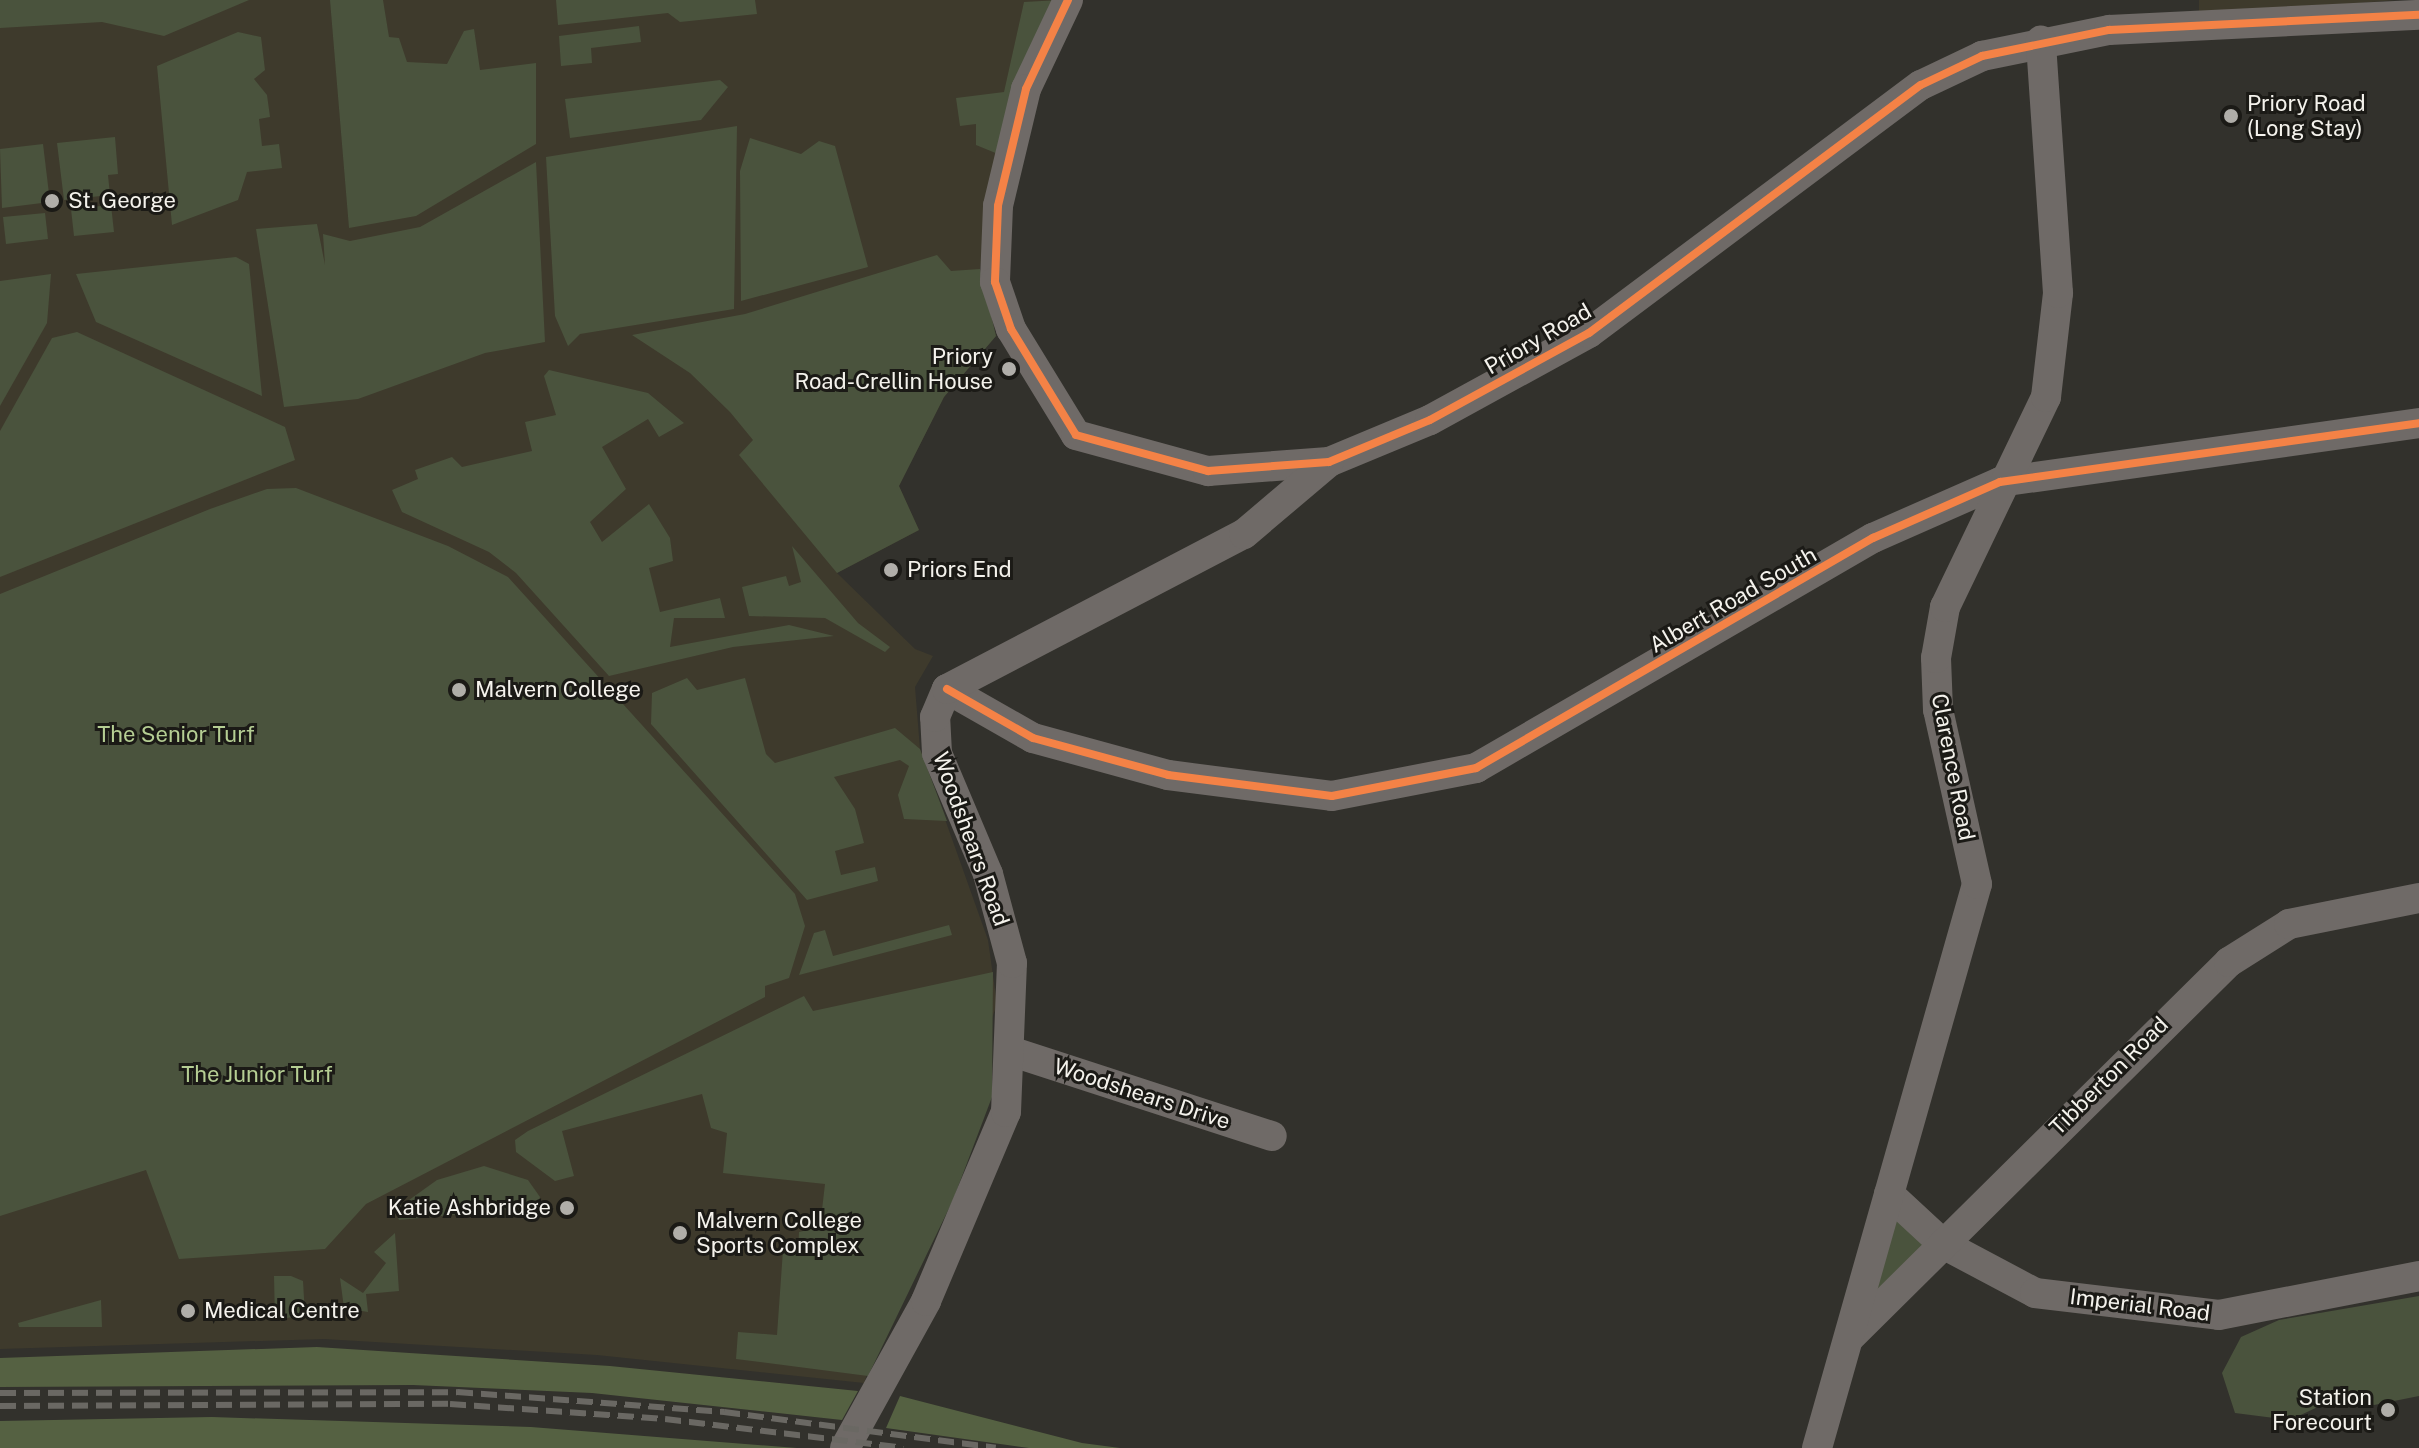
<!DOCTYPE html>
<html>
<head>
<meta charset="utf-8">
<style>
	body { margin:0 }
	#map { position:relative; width:2419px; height:1448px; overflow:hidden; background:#32312c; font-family:"Public Sans",sans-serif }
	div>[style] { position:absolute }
	.built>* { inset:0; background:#3e3a2c }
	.green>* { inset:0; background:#4a533d }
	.forest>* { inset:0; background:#556142 }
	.minor>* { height:30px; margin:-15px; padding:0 15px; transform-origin:15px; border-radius:15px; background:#6f6a67 }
	.rail>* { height:6px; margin-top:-3px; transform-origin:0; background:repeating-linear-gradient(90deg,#6a6863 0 16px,transparent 0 24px) }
	.cycleway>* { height:8px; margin:-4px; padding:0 4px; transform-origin:4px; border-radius:4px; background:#f48246 }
	.dots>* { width:22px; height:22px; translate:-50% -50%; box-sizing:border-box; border:4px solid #1b1a16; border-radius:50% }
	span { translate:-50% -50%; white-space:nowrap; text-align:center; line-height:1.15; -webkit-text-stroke:6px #1b1a16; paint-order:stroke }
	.poi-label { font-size:22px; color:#f4f2ec }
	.left { translate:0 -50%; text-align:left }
	.right { translate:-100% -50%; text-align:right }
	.street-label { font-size:22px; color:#f4f2ec }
	.park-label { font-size:22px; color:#b5ce93 }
</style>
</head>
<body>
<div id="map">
	<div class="built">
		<div style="clip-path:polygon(0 0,1060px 0,989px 189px,980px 269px,996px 336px,944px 397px,899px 486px,919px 530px,837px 573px,915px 649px,933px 656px,915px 687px,920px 749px,988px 940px,997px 1004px,864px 1383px,597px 1355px,324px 1339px,0 1349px)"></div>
		<div style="clip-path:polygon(2199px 0,2395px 0,2199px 17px)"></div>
	</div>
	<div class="green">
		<div style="clip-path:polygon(0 0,249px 0,164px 36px,102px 22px,0 28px)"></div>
		<div style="clip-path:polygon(330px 0,383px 0,389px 37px,399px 38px,407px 62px,447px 64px,464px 31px,474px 29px,480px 70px,536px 63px,536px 144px,416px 216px,349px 228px)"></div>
		<div style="clip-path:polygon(556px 0,755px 0,757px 14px,680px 22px,668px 13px,558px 25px)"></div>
		<div style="clip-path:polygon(1060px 0,998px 154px,976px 145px,976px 124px,960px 126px,956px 98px,1004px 92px,1024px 2px)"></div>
		<div style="clip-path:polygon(639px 26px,641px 42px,591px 48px,592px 63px,561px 66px,559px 36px)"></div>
		<div style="clip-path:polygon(238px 32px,261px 37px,265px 70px,254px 79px,267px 95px,270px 117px,259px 119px,262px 146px,279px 144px,282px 168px,247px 172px,238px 200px,172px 225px,157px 66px)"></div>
		<div style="clip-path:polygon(720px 80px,728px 87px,701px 120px,570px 138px,565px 99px)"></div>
		<div style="clip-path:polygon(737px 126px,734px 309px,580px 334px,568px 346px,555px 316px,546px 157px)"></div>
		<div style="clip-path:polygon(115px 137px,118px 174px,108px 175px,110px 195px,64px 200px,57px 143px)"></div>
		<div style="clip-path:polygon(750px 138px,801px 154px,819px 141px,835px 146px,868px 267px,741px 301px,740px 171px)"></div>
		<div style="clip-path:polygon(43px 144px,50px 202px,2px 208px,0 149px)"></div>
		<div style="clip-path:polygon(536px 162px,545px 342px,485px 353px,358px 399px,284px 407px,256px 229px,317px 224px,325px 265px,323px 234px,350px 241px,420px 227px)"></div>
		<div style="clip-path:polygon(111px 205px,114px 232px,74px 236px,71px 209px)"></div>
		<div style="clip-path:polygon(45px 213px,48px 239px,6px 244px,3px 217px)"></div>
		<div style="clip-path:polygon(937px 255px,951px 271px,980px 269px,996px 336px,944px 397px,899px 486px,919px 530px,837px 573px,739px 455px,753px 440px,730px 412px,690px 373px,632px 335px,745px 314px)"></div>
		<div style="clip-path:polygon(236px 257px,249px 264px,262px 396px,96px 322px,76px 274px)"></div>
		<div style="clip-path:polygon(51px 274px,47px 323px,0 406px,0 281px)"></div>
		<div style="clip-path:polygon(77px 332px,285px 427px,295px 460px,0 577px,0 431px,52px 338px)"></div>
		<div style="clip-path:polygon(549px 370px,648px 393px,684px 423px,659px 437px,648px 419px,602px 447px,626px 489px,590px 522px,602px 542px,649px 504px,670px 538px,673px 561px,649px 568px,660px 612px,720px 598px,725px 618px,674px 618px,670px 647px,789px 625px,834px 636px,733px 647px,609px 676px,516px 573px,489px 552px,402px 512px,392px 490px,418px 479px,415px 470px,452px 457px,462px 467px,532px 451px,525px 422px,556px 415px,544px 376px)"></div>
		<div style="clip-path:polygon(296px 488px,448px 546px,508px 577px,795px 894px,805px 926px,789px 978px,765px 986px,765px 997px,366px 1204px,325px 1249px,179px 1259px,146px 1170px,0 1216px,0 594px,210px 509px,267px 489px)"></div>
		<div style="clip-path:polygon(792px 546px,858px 623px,890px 647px,885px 652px,825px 618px,749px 616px,742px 587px,786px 576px,789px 586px,801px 582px)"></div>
		<div style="clip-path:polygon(687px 678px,697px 690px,745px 678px,766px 754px,775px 763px,895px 728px,920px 749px,947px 821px,904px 819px,898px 795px,909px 766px,900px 760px,834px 777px,855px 809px,864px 843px,835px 851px,841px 875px,875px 867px,878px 881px,807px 900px,651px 724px,652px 693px)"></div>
		<div style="clip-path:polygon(949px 925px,952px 935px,799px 975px,814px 933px,825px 930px,833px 956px)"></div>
		<div style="clip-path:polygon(993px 972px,992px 1097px,953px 1200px,868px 1376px,736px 1359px,738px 1332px,777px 1335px,783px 1250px,798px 1251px,799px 1232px,820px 1227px,825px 1184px,723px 1173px,727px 1133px,711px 1128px,702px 1094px,562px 1131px,574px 1176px,555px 1181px,516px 1152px,515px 1140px,528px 1131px,804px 996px,813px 1011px)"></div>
		<div style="clip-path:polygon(484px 1166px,528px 1180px,540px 1197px,537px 1207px,399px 1220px,395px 1210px,437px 1180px)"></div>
		<div style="clip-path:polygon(1893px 1211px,1927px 1244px,1874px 1293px)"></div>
		<div style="clip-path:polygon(395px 1233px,399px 1291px,366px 1294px,368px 1312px,344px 1308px,340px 1278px,363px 1293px,386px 1263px,374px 1252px)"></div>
		<div style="clip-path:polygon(291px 1276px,303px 1281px,305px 1315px,275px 1320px,274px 1276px)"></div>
		<div style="clip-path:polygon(2419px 1296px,2419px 1396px,2374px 1405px,2337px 1398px,2290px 1420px,2235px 1413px,2222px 1373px,2241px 1337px,2279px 1320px)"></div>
		<div style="clip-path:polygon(101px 1300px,102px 1327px,19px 1327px,18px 1323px)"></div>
	</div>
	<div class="forest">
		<div style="clip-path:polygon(317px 1347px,610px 1366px,858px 1391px,842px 1420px,592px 1393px,413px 1385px,0 1387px,0 1358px)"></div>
		<div style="clip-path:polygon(900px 1396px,1082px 1443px,1120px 1448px,1029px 1448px,886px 1428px)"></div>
		<div style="clip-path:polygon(212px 1417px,531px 1427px,797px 1448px,0 1448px,0 1421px)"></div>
	</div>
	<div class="minor">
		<div style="left:1068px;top:0;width:98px;rotate:115.3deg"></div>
		<div style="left:1026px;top:89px;width:120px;rotate:103.5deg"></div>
		<div style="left:998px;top:206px;width:76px;rotate:92.3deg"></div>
		<div style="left:995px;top:282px;width:50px;rotate:71.2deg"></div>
		<div style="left:1011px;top:329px;width:124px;rotate:58.5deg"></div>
		<div style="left:1076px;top:435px;width:137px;rotate:15.3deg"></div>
		<div style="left:1208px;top:471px;width:121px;rotate:-4.3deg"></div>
		<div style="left:1329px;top:462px;width:109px;rotate:-22.6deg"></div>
		<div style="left:1430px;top:420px;width:181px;rotate:-28.7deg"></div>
		<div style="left:1589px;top:333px;width:414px;rotate:-36.8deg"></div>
		<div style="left:1921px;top:85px;width:68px;rotate:-25.4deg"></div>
		<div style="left:1982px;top:56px;width:130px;rotate:-11.6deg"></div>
		<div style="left:2109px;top:30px;width:310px;rotate:-2.8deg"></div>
		<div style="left:947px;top:689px;width:99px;rotate:29.7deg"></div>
		<div style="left:1033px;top:738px;width:140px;rotate:15.3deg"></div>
		<div style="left:1168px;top:775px;width:165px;rotate:7.3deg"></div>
		<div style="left:1332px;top:796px;width:147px;rotate:-11deg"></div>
		<div style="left:1476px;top:768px;width:459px;rotate:-30.1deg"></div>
		<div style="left:1873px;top:538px;width:139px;rotate:-23.8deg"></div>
		<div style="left:2000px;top:482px;width:423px;rotate:-8deg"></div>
		<div style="left:1013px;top:1052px;width:272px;rotate:18deg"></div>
		<div style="left:1889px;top:1194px;width:74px;rotate:42.8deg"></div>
		<div style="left:1943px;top:1244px;width:104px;rotate:28deg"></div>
		<div style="left:2035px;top:1293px;width:185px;rotate:6.8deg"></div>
		<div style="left:2219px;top:1315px;width:204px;rotate:-11deg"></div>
		<div style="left:1850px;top:1337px;width:533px;rotate:-44.7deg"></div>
		<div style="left:2229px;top:962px;width:71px;rotate:-32.3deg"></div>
		<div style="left:2289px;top:924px;width:133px;rotate:-11.3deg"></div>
		<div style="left:845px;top:1448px;width:168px;rotate:-61.1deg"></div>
		<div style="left:926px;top:1301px;width:205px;rotate:-67.1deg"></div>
		<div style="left:1006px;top:1112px;width:149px;rotate:-87.7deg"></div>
		<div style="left:1012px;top:963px;width:92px;rotate:-105.1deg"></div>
		<div style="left:988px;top:874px;width:131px;rotate:-112.9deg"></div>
		<div style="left:937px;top:753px;width:36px;rotate:-93deg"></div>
		<div style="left:935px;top:717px;width:30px;rotate:-67deg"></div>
		<div style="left:947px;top:689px;width:335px;rotate:-27.6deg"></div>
		<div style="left:1244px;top:534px;width:111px;rotate:-40.3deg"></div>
		<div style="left:1817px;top:1448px;width:586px;rotate:-74.16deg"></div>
		<div style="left:1977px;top:884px;width:178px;rotate:-102.6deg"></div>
		<div style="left:1938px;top:710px;width:52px;rotate:-92.2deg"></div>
		<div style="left:1936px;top:658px;width:52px;rotate:-80deg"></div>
		<div style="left:1945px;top:607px;width:233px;rotate:-64.3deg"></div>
		<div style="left:2046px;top:397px;width:105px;rotate:-83.4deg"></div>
		<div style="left:2058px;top:293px;width:253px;rotate:-93.9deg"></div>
	</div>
	<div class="rail">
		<div style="left:0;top:1393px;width:457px;rotate:-0.1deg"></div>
		<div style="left:457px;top:1392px;width:268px;rotate:4.3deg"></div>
		<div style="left:724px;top:1412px;width:274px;rotate:7.5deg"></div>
		<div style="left:0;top:1406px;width:450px;rotate:-0.3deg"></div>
		<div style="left:450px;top:1404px;width:216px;rotate:4deg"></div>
		<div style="left:665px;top:1419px;width:240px;rotate:6.9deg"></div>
	</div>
	<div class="cycleway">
		<div style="left:1068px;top:0;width:98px;rotate:115.3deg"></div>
		<div style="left:1026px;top:89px;width:120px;rotate:103.5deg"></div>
		<div style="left:998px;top:206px;width:76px;rotate:92.3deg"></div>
		<div style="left:995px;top:282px;width:50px;rotate:71.2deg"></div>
		<div style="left:1011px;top:329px;width:124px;rotate:58.5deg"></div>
		<div style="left:1076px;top:435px;width:137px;rotate:15.3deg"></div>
		<div style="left:1208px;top:471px;width:121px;rotate:-4.3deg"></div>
		<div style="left:1329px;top:462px;width:109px;rotate:-22.6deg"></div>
		<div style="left:1430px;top:420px;width:181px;rotate:-28.7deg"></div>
		<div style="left:1589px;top:333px;width:414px;rotate:-36.8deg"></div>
		<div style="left:1921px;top:85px;width:68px;rotate:-25.4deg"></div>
		<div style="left:1982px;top:56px;width:130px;rotate:-11.6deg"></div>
		<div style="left:2109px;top:30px;width:310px;rotate:-2.8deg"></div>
		<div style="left:947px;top:689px;width:99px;rotate:29.7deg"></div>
		<div style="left:1033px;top:738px;width:140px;rotate:15.3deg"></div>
		<div style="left:1168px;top:775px;width:165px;rotate:7.3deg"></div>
		<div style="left:1332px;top:796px;width:147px;rotate:-11deg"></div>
		<div style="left:1476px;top:768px;width:459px;rotate:-30.1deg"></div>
		<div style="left:1873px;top:538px;width:139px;rotate:-23.8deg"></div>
		<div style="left:2000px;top:482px;width:423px;rotate:-8deg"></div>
	</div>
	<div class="dots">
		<div style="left:2231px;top:116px;background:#b0aea9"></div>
		<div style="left:52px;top:201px;background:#b0aea9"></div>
		<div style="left:1009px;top:369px;background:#b0aea9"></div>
		<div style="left:891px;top:570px;background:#b0aea9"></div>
		<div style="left:459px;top:690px;background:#b0aea9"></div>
		<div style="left:567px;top:1208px;background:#b0aea9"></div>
		<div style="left:680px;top:1233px;background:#b0aea9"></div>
		<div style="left:188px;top:1311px;background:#b0aea9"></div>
		<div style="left:2388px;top:1410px;background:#b0aea9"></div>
	</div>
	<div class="poi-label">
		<span class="left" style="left:2247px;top:116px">Priory Road<br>(Long Stay)</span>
		<span class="left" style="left:68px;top:201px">St. George</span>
		<span class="right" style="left:993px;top:369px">Priory<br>Road-Crellin House</span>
		<span class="left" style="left:907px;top:570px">Priors End</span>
		<span class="left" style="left:475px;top:690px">Malvern College</span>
		<span class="right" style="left:551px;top:1208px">Katie Ashbridge</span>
		<span class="left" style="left:696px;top:1233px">Malvern College<br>Sports Complex</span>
		<span class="left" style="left:204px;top:1311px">Medical Centre</span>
		<span class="right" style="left:2372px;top:1410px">Station<br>Forecourt</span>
	</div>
	<div class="street-label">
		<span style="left:1538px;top:339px;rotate:-30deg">Priory Road</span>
		<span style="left:1733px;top:600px;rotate:-30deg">Albert Road South</span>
		<span style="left:1953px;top:767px;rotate:79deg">Clarence Road</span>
		<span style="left:971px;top:839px;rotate:70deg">Woodshears Road</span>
		<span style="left:2109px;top:1076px;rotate:-45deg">Tibberton Road</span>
		<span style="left:1142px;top:1094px;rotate:18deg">Woodshears Drive</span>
		<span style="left:2140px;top:1305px;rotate:7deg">Imperial Road</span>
	</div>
	<div class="park-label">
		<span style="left:176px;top:735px">The Senior Turf</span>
		<span style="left:257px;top:1075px">The Junior Turf</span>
	</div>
</div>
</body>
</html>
